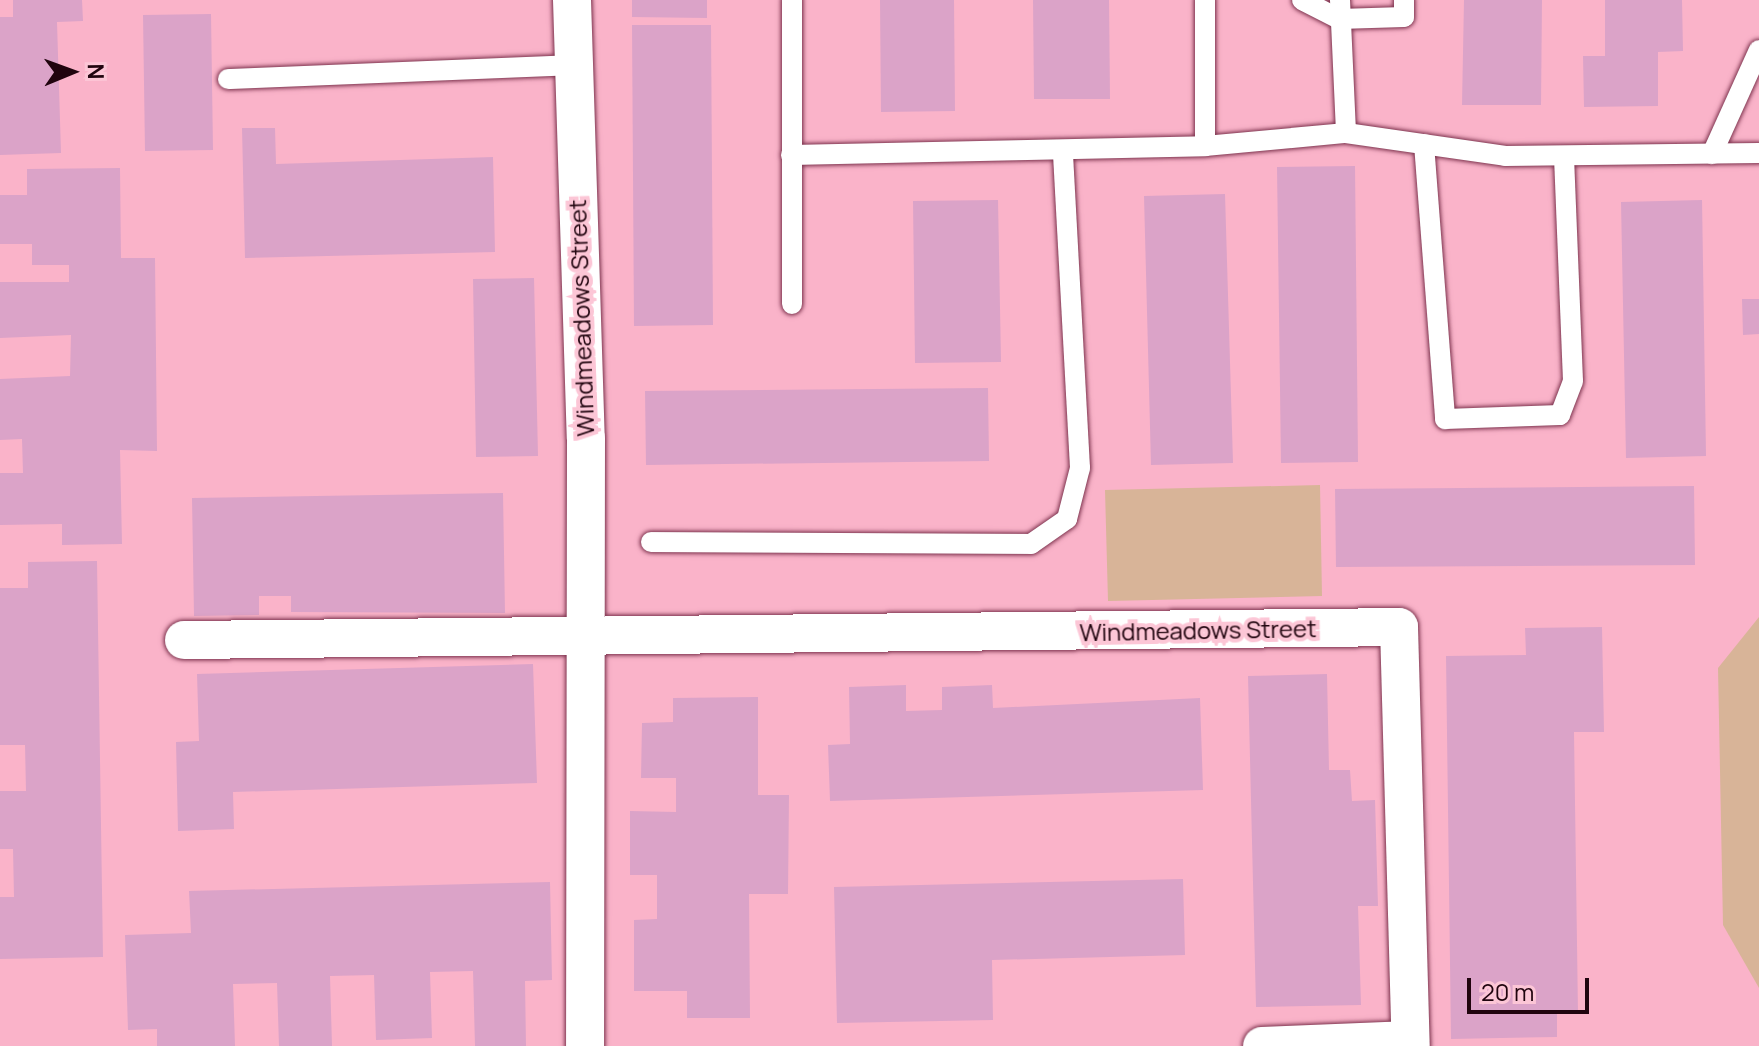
<!DOCTYPE html>
<html>
<head>
<meta charset="utf-8">
<style>
	body { margin:0 }
	#map { position:relative; width:1759px; height:1046px; overflow:hidden; background:#fab3c9; font-family:Manrope,sans-serif }
	div>[style] { position:absolute }
	.green>* { inset:0; background:#d8b498 }
	.building>* { inset:0; background:#dba3c8 }
	.roads { filter:drop-shadow(0 0 2px #7e344f) drop-shadow(0 0 2px #7e344f) }
	.lane>* { height:20px; margin:-10px; padding:0 10px; transform-origin:10px; border-radius:10px; background:#fff }
	.street>* { height:38px; margin:-19px; padding:0 19px; transform-origin:19px; border-radius:19px; background:#fff }
	span { translate:-50% -50%; white-space:nowrap; text-align:center; line-height:1.15; -webkit-text-stroke:8px #fcc6d6; paint-order:stroke }
	.street-label { font-size:24px; color:#20040e }
	.north { position:absolute; left:32px; top:32px; width:80px; height:80px; -webkit-text-stroke:6px #fcc6d6; paint-order:stroke; rotate:89deg; font-size:22px; font-weight:700; line-height:32px; text-align:center; color:#20040e }
	.north::after { content:''; display:block; margin:auto; width:28px; height:36px; background:#20040e; clip-path:polygon(50% 0,100% 100%,50% 72%,0 100%) }
	.scale { position:absolute; left:1467px; top:978px; width:122px; height:36px; box-sizing:border-box; border:4px solid #20040e; border-top:0; padding-left:10px; font-size:24px; line-height:28px; white-space:nowrap; color:#20040e; -webkit-text-stroke:6px #fcc6d6; paint-order:stroke }
</style>
</head>
<body>
<div id="map">
	<div class="green">
		<div style="clip-path:polygon(1320px 485px,1322px 596px,1108px 601px,1105px 490px)"></div>
		<div style="clip-path:polygon(1759px 617px,1759px 988px,1723px 925px,1718px 668px)"></div>
	</div>
	<div class="building">
		<div style="clip-path:polygon(13px 0,82px 0,83px 21px,57px 22px,61px 153px,0 155px,0 17px,13px 17px)"></div>
		<div style="clip-path:polygon(632px 0,707px 0,707px 18px,632px 17px)"></div>
		<div style="clip-path:polygon(880px 0,954px 0,955px 111px,881px 112px)"></div>
		<div style="clip-path:polygon(1033px 0,1109px 0,1110px 99px,1034px 99px)"></div>
		<div style="clip-path:polygon(1464px 0,1542px 0,1541px 105px,1462px 105px)"></div>
		<div style="clip-path:polygon(1605px 0,1682px 0,1683px 51px,1658px 52px,1658px 106px,1584px 107px,1583px 56px,1605px 56px)"></div>
		<div style="clip-path:polygon(211px 14px,213px 150px,145px 151px,143px 15px)"></div>
		<div style="clip-path:polygon(632px 25px,711px 25px,713px 325px,634px 326px)"></div>
		<div style="clip-path:polygon(242px 128px,275px 128px,276px 164px,493px 157px,495px 252px,245px 258px)"></div>
		<div style="clip-path:polygon(1355px 166px,1358px 462px,1281px 463px,1277px 167px)"></div>
		<div style="clip-path:polygon(120px 168px,121px 258px,155px 258px,157px 451px,120px 450px,122px 544px,62px 545px,62px 524px,0 525px,0 473px,23px 473px,22px 439px,0 440px,0 379px,70px 376px,71px 335px,0 338px,0 282px,69px 282px,69px 265px,32px 265px,32px 244px,0 244px,0 195px,27px 195px,27px 169px)"></div>
		<div style="clip-path:polygon(1225px 194px,1233px 463px,1151px 465px,1144px 196px)"></div>
		<div style="clip-path:polygon(998px 200px,1001px 362px,915px 363px,913px 201px)"></div>
		<div style="clip-path:polygon(1702px 200px,1706px 456px,1626px 458px,1621px 202px)"></div>
		<div style="clip-path:polygon(534px 278px,538px 456px,476px 457px,473px 279px)"></div>
		<div style="clip-path:polygon(1742px 299px,1759px 299px,1759px 334px,1743px 335px)"></div>
		<div style="clip-path:polygon(988px 388px,989px 461px,646px 465px,645px 391px)"></div>
		<div style="clip-path:polygon(1694px 486px,1695px 565px,1336px 567px,1335px 489px)"></div>
		<div style="clip-path:polygon(503px 493px,505px 613px,291px 612px,291px 596px,259px 596px,259px 615px,194px 616px,192px 498px)"></div>
		<div style="clip-path:polygon(97px 561px,103px 957px,0 959px,0 897px,14px 897px,13px 849px,0 849px,0 791px,26px 791px,25px 745px,0 745px,0 588px,28px 588px,28px 562px)"></div>
		<div style="clip-path:polygon(1602px 627px,1604px 732px,1574px 732px,1578px 1013px,1557px 1013px,1557px 1037px,1451px 1039px,1446px 656px,1526px 655px,1525px 628px)"></div>
		<div style="clip-path:polygon(533px 664px,537px 783px,233px 792px,234px 829px,178px 831px,176px 742px,199px 741px,197px 674px)"></div>
		<div style="clip-path:polygon(1327px 674px,1329px 770px,1350px 770px,1352px 801px,1375px 800px,1378px 906px,1358px 906px,1361px 1005px,1256px 1007px,1248px 676px)"></div>
		<div style="clip-path:polygon(906px 685px,906px 711px,942px 710px,942px 687px,992px 685px,993px 708px,1200px 698px,1203px 790px,830px 801px,828px 745px,850px 744px,849px 687px)"></div>
		<div style="clip-path:polygon(758px 697px,758px 795px,789px 795px,788px 894px,749px 894px,750px 1018px,687px 1018px,687px 991px,634px 991px,634px 920px,657px 919px,657px 875px,630px 875px,630px 811px,676px 812px,676px 778px,641px 778px,642px 723px,673px 722px,673px 698px)"></div>
		<div style="clip-path:polygon(1183px 879px,1185px 955px,992px 960px,993px 1020px,837px 1023px,834px 887px)"></div>
		<div style="clip-path:polygon(550px 882px,552px 980px,525px 981px,526px 1046px,475px 1046px,473px 971px,430px 972px,432px 1038px,376px 1040px,374px 975px,330px 976px,332px 1046px,279px 1046px,277px 983px,233px 984px,235px 1046px,157px 1046px,157px 1029px,128px 1030px,125px 935px,191px 933px,189px 891px)"></div>
	</div>
	<div class="roads">
		<div class="lane">
			<div style="left:792px;top:0;width:304px;rotate:90deg"></div>
			<div style="left:1205px;top:0;width:146px;rotate:90deg"></div>
			<div style="left:1302px;top:0;width:42px;rotate:27.2deg"></div>
			<div style="left:1339px;top:19px;width:65px;rotate:-1.8deg"></div>
			<div style="left:1404px;top:17px;width:17px;rotate:-90deg"></div>
			<div style="left:1340px;top:0;width:133px;rotate:87.4deg"></div>
			<div style="left:228px;top:79px;width:344px;rotate:-2.3deg"></div>
			<div style="left:1424px;top:144px;width:276px;rotate:85.6deg"></div>
			<div style="left:1445px;top:419px;width:115px;rotate:-2deg"></div>
			<div style="left:1560px;top:415px;width:36px;rotate:-69deg"></div>
			<div style="left:1573px;top:381px;width:225px;rotate:-92.3deg"></div>
			<div style="left:1712px;top:154px;width:114px;rotate:-65.7deg"></div>
			<div style="left:791px;top:155px;width:414px;rotate:-1.2deg"></div>
			<div style="left:1205px;top:146px;width:142px;rotate:-5.3deg"></div>
			<div style="left:1346px;top:133px;width:161px;rotate:8.2deg"></div>
			<div style="left:1505px;top:156px;width:254px;rotate:-0.7deg"></div>
			<div style="left:651px;top:542px;width:380px;rotate:0.3deg"></div>
			<div style="left:1031px;top:544px;width:44px;rotate:-34.8deg"></div>
			<div style="left:1067px;top:519px;width:53px;rotate:-75.7deg"></div>
			<div style="left:1080px;top:468px;width:318px;rotate:-93.1deg"></div>
		</div>
		<div class="street">
			<div style="left:572px;top:0;width:438px;rotate:88.2deg"></div>
			<div style="left:586px;top:438px;width:608px;rotate:90.09deg"></div>
			<div style="left:184px;top:640px;width:1215px;rotate:-0.61deg"></div>
			<div style="left:1399px;top:627px;width:419px;rotate:88.4deg"></div>
			<div style="left:1262px;top:1046px;width:148px;rotate:-2.3deg"></div>
		</div>
	</div>
	<div class="street-label">
		<span style="left:581px;top:318px;rotate:-92deg">Windmeadows Street</span>
		<span style="left:1198px;top:630px;rotate:-1deg">Windmeadows Street</span>
	</div>
	<div class="north">N</div>
	<div class="scale">20 m</div>
</div>
</body>
</html>
